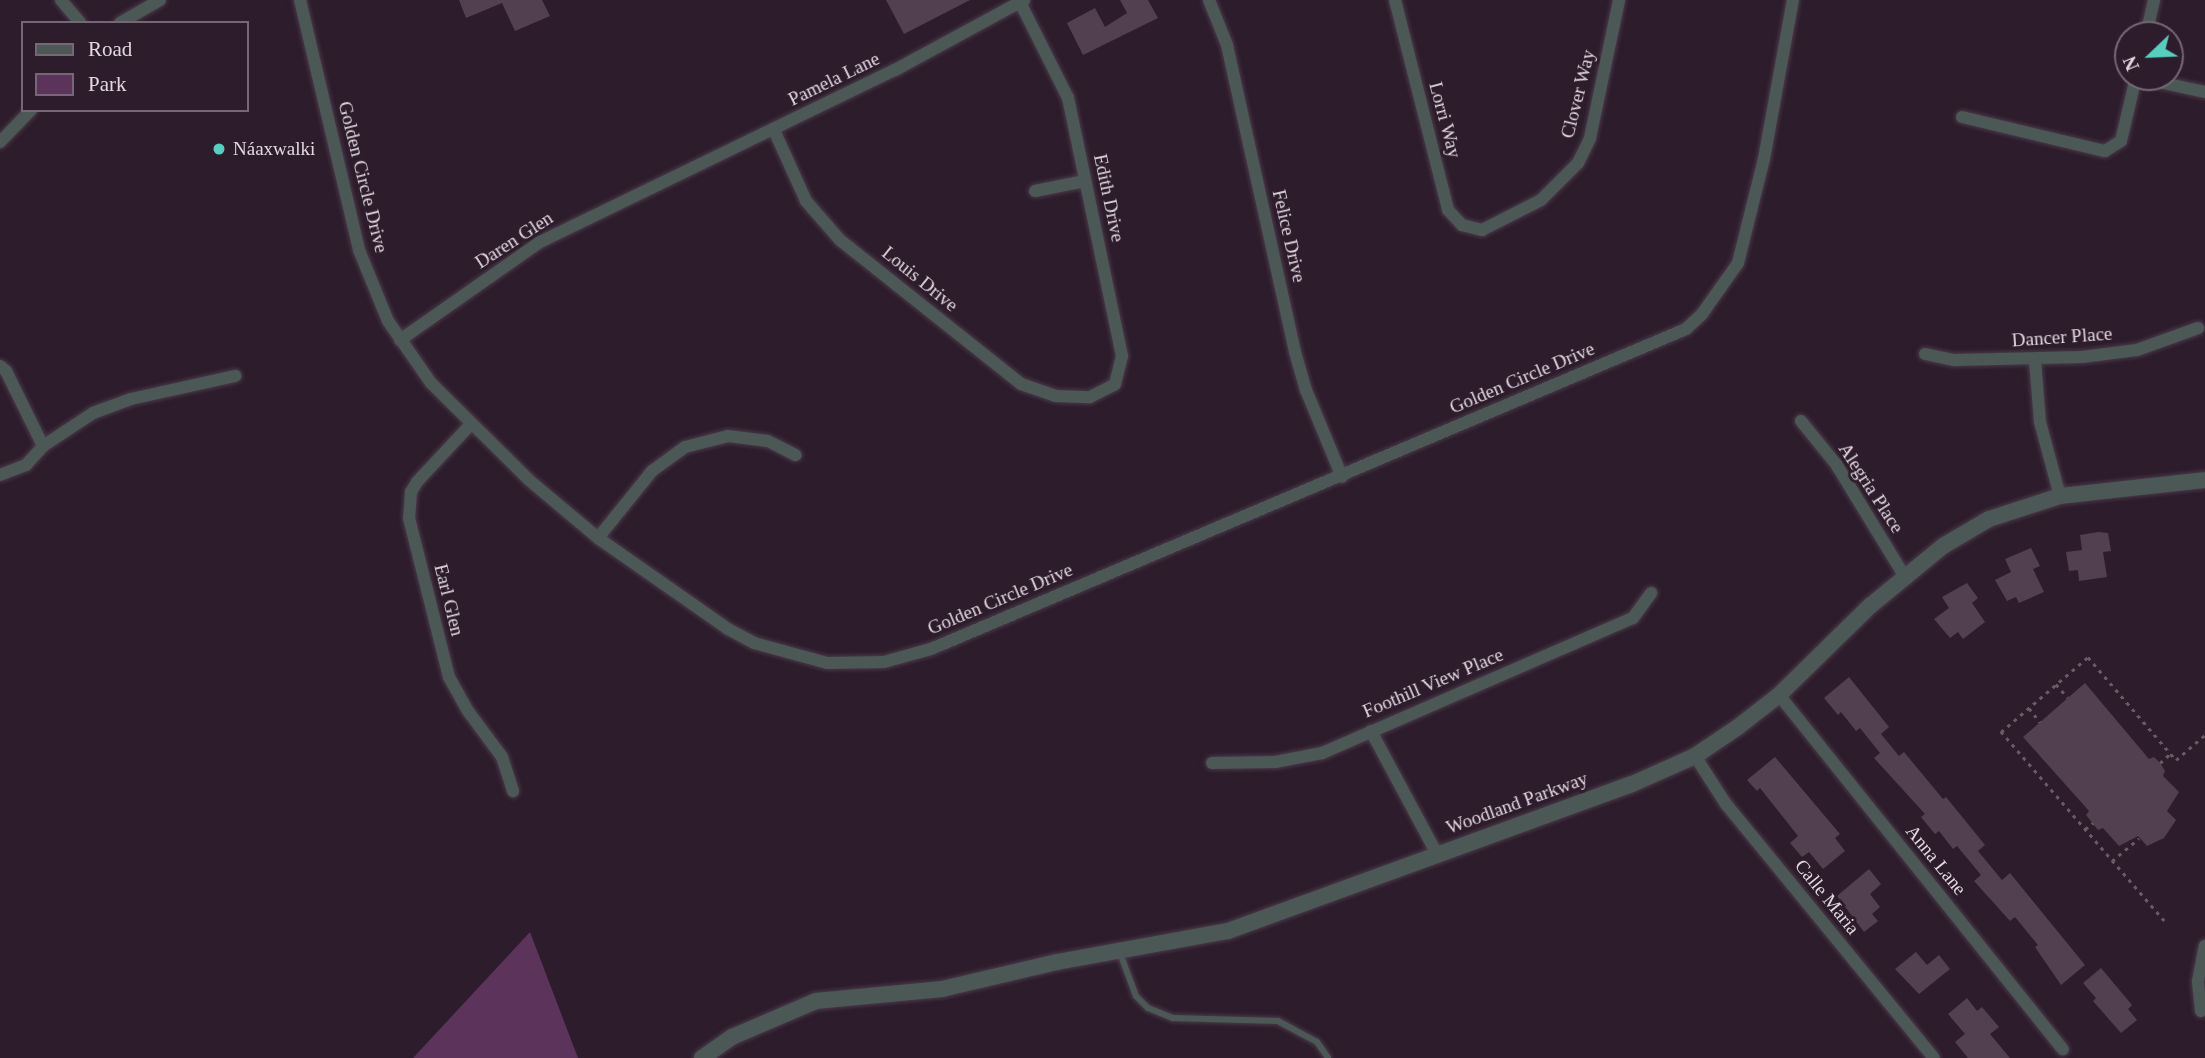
<!DOCTYPE html>
<html>
<head>
<meta charset="utf-8">
<style>
	body { margin:0 }
	#map { position:relative; width:2205px; height:1058px; overflow:hidden; background:#2d1c2c; font-family:"Times New Roman",serif }
	div>[style] { position:absolute }
	.green>* { inset:0; background:#5b335b }
	.building>* { inset:0; background:#524051 }
	.path>* { height:2.5px; margin-top:-1.25px; transform-origin:0; background:repeating-linear-gradient(90deg,#695a68 0 3.5px,transparent 0 8.5px) }
	.roads { filter:drop-shadow(0 0 2px #4a3a49) drop-shadow(0 0 2px #4a3a49) }
	.service>* { height:6px; margin:-3px; padding:0 3px; transform-origin:3px; border-radius:3px; background:#4b5856 }
	.minor>* { height:12px; margin:-6px; padding:0 6px; transform-origin:6px; border-radius:6px; background:#4b5856 }
	.tertiary>* { height:16px; margin:-8px; padding:0 8px; transform-origin:8px; border-radius:8px; background:#4b5856 }
	.dots>* { width:19px; height:19px; translate:-50% -50%; box-sizing:border-box; border:4px solid #2d1c2c; border-radius:50% }
	span { translate:-50% -50%; white-space:nowrap; text-align:center; line-height:1.15; -webkit-text-stroke:6px #2d1c2c; paint-order:stroke }
	.street-label { font-size:19px; color:#e2d7e2 }
	.poi-label { font-size:19px; color:#e2d7e2 }
	.left { translate:0 -50%; text-align:left }
	.legend { position:absolute; left:21px; top:21px; width:228px; height:91px; box-sizing:border-box; background:#2d1c2c; border:2px solid #756775; margin:0; padding:9px 12px; list-style:none; font-size:21px; color:#e2d7e2 }
	.legend li { display:flex; align-items:center; gap:14px; height:35px }
	.legend b { width:35px; border:2px solid #756775 }
	.north { position:absolute; left:2114px; top:21px; width:70px; height:70px; box-sizing:border-box; background:#2d1c2c; border:2px solid #756775; border-radius:50%; rotate:247deg; font-size:19px; font-weight:700; line-height:28px; text-align:center; color:#e2d7e2 }
	.north::after { content:''; display:block; margin:auto; width:24px; height:32px; background:#58cec0; clip-path:polygon(50% 0,100% 100%,50% 72%,0 100%) }
</style>
</head>
<body>
<div id="map">
	<div class="green">
		<div style="clip-path:polygon(530px 932px,578px 1058px,413px 1058px)"></div>
	</div>
	<div class="building">
		<div style="clip-path:polygon(459px 0,542px 0,550px 16px,515px 31px,502px 3px,466px 18px)"></div>
		<div style="clip-path:polygon(886px 0,970px 0,904px 34px)"></div>
		<div style="clip-path:polygon(1120px 0,1148px 0,1158px 18px,1083px 55px,1067px 23px,1095px 8px,1105px 27px,1127px 13px)"></div>
		<div style="clip-path:polygon(2098px 532px,2108px 533px,2111px 551px,2103px 552px,2107px 577px,2079px 581px,2078px 570px,2069px 571px,2066px 552px,2082px 550px,2080px 535px)"></div>
		<div style="clip-path:polygon(2031px 548px,2040px 566px,2033px 569px,2044px 592px,2019px 603px,2016px 597px,2007px 601px,1995px 580px,2011px 572px,2005px 559px)"></div>
		<div style="clip-path:polygon(1967px 583px,1978px 598px,1972px 603px,1985px 622px,1963px 639px,1958px 632px,1950px 638px,1934px 619px,1949px 608px,1942px 597px)"></div>
		<div style="clip-path:polygon(1849px 677px,1889px 727px,1881px 734px,1899px 756px,1904px 752px,1943px 799px,1946px 797px,1985px 845px,1978px 851px,2002px 880px,2010px 873px,2085px 965px,2061px 985px,2035px 947px,2038px 945px,2015px 917px,2010px 921px,1974px 881px,1981px 875px,1957px 846px,1953px 849px,1939px 831px,1935px 834px,1921px 817px,1925px 814px,1874px 758px,1880px 753px,1860px 728px,1856px 731px,1841px 712px,1838px 715px,1824px 698px)"></div>
		<div style="clip-path:polygon(2085px 683px,2149px 759px,2154px 757px,2160px 763px,2165px 771px,2163px 776px,2179px 792px,2167px 811px,2176px 820px,2164px 838px,2147px 846px,2138px 836px,2119px 846px,2103px 828px,2098px 830px,2086px 815px,2089px 811px,2023px 737px)"></div>
		<div style="clip-path:polygon(1775px 757px,1840px 834px,1835px 838px,1845px 851px,1823px 869px,1809px 852px,1802px 857px,1790px 843px,1798px 836px,1760px 788px,1757px 791px,1747px 780px)"></div>
		<div style="clip-path:polygon(1869px 869px,1881px 884px,1870px 894px,1880px 907px,1872px 914px,1878px 921px,1864px 932px,1837px 896px)"></div>
		<div style="clip-path:polygon(1916px 952px,1927px 965px,1939px 955px,1950px 969px,1919px 994px,1895px 969px)"></div>
		<div style="clip-path:polygon(2101px 968px,2132px 1005px,2128px 1009px,2137px 1020px,2121px 1033px,2093px 1001px,2096px 998px,2083px 983px)"></div>
		<div style="clip-path:polygon(1967px 998px,1977px 1011px,1982px 1007px,1999px 1027px,1990px 1034px,2010px 1058px,1968px 1058px,1955px 1042px,1965px 1034px,1948px 1014px)"></div>
	</div>
	<div class="path">
		<div style="left:2056px;top:684px;width:18px;rotate:49deg"></div>
		<div style="left:2029px;top:708px;width:18px;rotate:52deg"></div>
		<div style="left:2160px;top:763px;width:13px;rotate:-42deg"></div>
		<div style="left:2085px;top:829px;width:10px;rotate:-37deg"></div>
		<div style="left:2112px;top:861px;width:35px;rotate:-40deg"></div>
		<div style="left:2164px;top:921px;width:250px;rotate:-130.8deg"></div>
		<div style="left:2001px;top:732px;width:115px;rotate:-40.8deg"></div>
		<div style="left:2088px;top:657px;width:135px;rotate:49.5deg"></div>
		<div style="left:2176px;top:760px;width:38px;rotate:-41deg"></div>
	</div>
	<div class="roads">
		<div class="service">
			<div style="left:1120px;top:953px;width:46px;rotate:69.6deg"></div>
			<div style="left:1136px;top:996px;width:17px;rotate:45deg"></div>
			<div style="left:1148px;top:1008px;width:27px;rotate:22deg"></div>
			<div style="left:1173px;top:1018px;width:105px;rotate:1.6deg"></div>
			<div style="left:1278px;top:1021px;width:44px;rotate:28.3deg"></div>
			<div style="left:1317px;top:1042px;width:19px;rotate:55deg"></div>
		</div>
		<div class="minor">
			<div style="left:61px;top:0;width:30px;rotate:50deg"></div>
			<div style="left:300px;top:0;width:257px;rotate:76.7deg"></div>
			<div style="left:359px;top:250px;width:77px;rotate:67.8deg"></div>
			<div style="left:388px;top:321px;width:75px;rotate:55.3deg"></div>
			<div style="left:431px;top:383px;width:138px;rotate:44.7deg"></div>
			<div style="left:529px;top:480px;width:90px;rotate:40deg"></div>
			<div style="left:598px;top:538px;width:159px;rotate:35deg"></div>
			<div style="left:728px;top:629px;width:30px;rotate:28deg"></div>
			<div style="left:754px;top:643px;width:76px;rotate:15.3deg"></div>
			<div style="left:827px;top:663px;width:57px;rotate:-1deg"></div>
			<div style="left:884px;top:662px;width:49px;rotate:-15.5deg"></div>
			<div style="left:931px;top:649px;width:820px;rotate:-22.97deg"></div>
			<div style="left:1686px;top:329px;width:22px;rotate:-43deg"></div>
			<div style="left:1702px;top:314px;width:62px;rotate:-54.8deg"></div>
			<div style="left:1738px;top:263px;width:107px;rotate:-76deg"></div>
			<div style="left:1764px;top:159px;width:162px;rotate:-79.7deg"></div>
			<div style="left:1209px;top:0;width:48px;rotate:68.2deg"></div>
			<div style="left:1227px;top:45px;width:314px;rotate:77.5deg"></div>
			<div style="left:1295px;top:352px;width:40px;rotate:74deg"></div>
			<div style="left:1306px;top:390px;width:94px;rotate:67.5deg"></div>
			<div style="left:1395px;top:0;width:217px;rotate:75.8deg"></div>
			<div style="left:1448px;top:210px;width:21px;rotate:47deg"></div>
			<div style="left:1462px;top:225px;width:21px;rotate:14deg"></div>
			<div style="left:1482px;top:230px;width:66px;rotate:-27deg"></div>
			<div style="left:1541px;top:200px;width:52px;rotate:-45deg"></div>
			<div style="left:1578px;top:163px;width:28px;rotate:-64deg"></div>
			<div style="left:1590px;top:138px;width:141px;rotate:-78.1deg"></div>
			<div style="left:120px;top:23px;width:46px;rotate:-29.9deg"></div>
			<div style="left:2146px;top:35px;width:36px;rotate:-77deg"></div>
			<div style="left:2136px;top:77px;width:71px;rotate:12.3deg"></div>
			<div style="left:1962px;top:117px;width:147px;rotate:13.4deg"></div>
			<div style="left:2105px;top:151px;width:19px;rotate:-32deg"></div>
			<div style="left:2121px;top:141px;width:66px;rotate:-76.8deg"></div>
			<div style="left:774px;top:130px;width:78px;rotate:65.7deg"></div>
			<div style="left:806px;top:201px;width:52px;rotate:48.9deg"></div>
			<div style="left:840px;top:240px;width:231px;rotate:38.5deg"></div>
			<div style="left:1021px;top:384px;width:37px;rotate:19deg"></div>
			<div style="left:1056px;top:396px;width:34px;rotate:2deg"></div>
			<div style="left:1090px;top:397px;width:28px;rotate:-27deg"></div>
			<div style="left:1115px;top:384px;width:29px;rotate:-76deg"></div>
			<div style="left:1122px;top:356px;width:264px;rotate:-101.8deg"></div>
			<div style="left:1068px;top:98px;width:107px;rotate:-116.6deg"></div>
			<div style="left:0;top:142px;width:45px;rotate:-45.9deg"></div>
			<div style="left:1035px;top:191px;width:51px;rotate:-11.3deg"></div>
			<div style="left:400px;top:340px;width:171px;rotate:-35deg"></div>
			<div style="left:540px;top:242px;width:394px;rotate:-25.9deg"></div>
			<div style="left:895px;top:70px;width:147px;rotate:-28.5deg"></div>
			<div style="left:1925px;top:354px;width:30px;rotate:12deg"></div>
			<div style="left:1954px;top:360px;width:128px;rotate:-1.3deg"></div>
			<div style="left:2082px;top:357px;width:55px;rotate:-7.3deg"></div>
			<div style="left:2137px;top:350px;width:65px;rotate:-19.8deg"></div>
			<div style="left:2035px;top:360px;width:62px;rotate:85.4deg"></div>
			<div style="left:2040px;top:422px;width:77px;rotate:74.9deg"></div>
			<div style="left:0;top:366px;width:8px;rotate:40deg"></div>
			<div style="left:6px;top:371px;width:84px;rotate:63.7deg"></div>
			<div style="left:1801px;top:421px;width:55px;rotate:50.9deg"></div>
			<div style="left:1836px;top:464px;width:132px;rotate:58.6deg"></div>
			<div style="left:471px;top:424px;width:79px;rotate:133deg"></div>
			<div style="left:417px;top:482px;width:12px;rotate:121deg"></div>
			<div style="left:411px;top:492px;width:26px;rotate:94deg"></div>
			<div style="left:409px;top:518px;width:164px;rotate:75.9deg"></div>
			<div style="left:449px;top:677px;width:39px;rotate:61deg"></div>
			<div style="left:468px;top:711px;width:57px;rotate:53.5deg"></div>
			<div style="left:502px;top:757px;width:36px;rotate:72deg"></div>
			<div style="left:0;top:475px;width:28px;rotate:-21deg"></div>
			<div style="left:26px;top:465px;width:25px;rotate:-48deg"></div>
			<div style="left:43px;top:446px;width:60px;rotate:-33.4deg"></div>
			<div style="left:93px;top:413px;width:40px;rotate:-20.2deg"></div>
			<div style="left:131px;top:399px;width:107px;rotate:-12.5deg"></div>
			<div style="left:598px;top:538px;width:86px;rotate:-51.1deg"></div>
			<div style="left:652px;top:471px;width:41px;rotate:-36deg"></div>
			<div style="left:685px;top:447px;width:44px;rotate:-14.3deg"></div>
			<div style="left:728px;top:436px;width:40px;rotate:7.1deg"></div>
			<div style="left:768px;top:441px;width:31px;rotate:27deg"></div>
			<div style="left:1779px;top:695px;width:454px;rotate:51.3deg"></div>
			<div style="left:1371px;top:731px;width:140px;rotate:61.8deg"></div>
			<div style="left:1695px;top:756px;width:57px;rotate:57.1deg"></div>
			<div style="left:1726px;top:804px;width:328px;rotate:50.7deg"></div>
			<div style="left:1212px;top:763px;width:63px;rotate:-0.9deg"></div>
			<div style="left:1275px;top:762px;width:48px;rotate:-10.8deg"></div>
			<div style="left:1322px;top:753px;width:339px;rotate:-23.5deg"></div>
			<div style="left:1633px;top:618px;width:31px;rotate:-54deg"></div>
			<div style="left:2201px;top:1011px;width:30px;rotate:-96deg"></div>
			<div style="left:2198px;top:981px;width:36px;rotate:-79deg"></div>
		</div>
		<div class="tertiary">
			<div style="left:702px;top:1058px;width:37px;rotate:-35deg"></div>
			<div style="left:732px;top:1037px;width:91px;rotate:-23.2deg"></div>
			<div style="left:816px;top:1001px;width:127px;rotate:-5.4deg"></div>
			<div style="left:942px;top:989px;width:118px;rotate:-13.2deg"></div>
			<div style="left:1057px;top:962px;width:174px;rotate:-10.3deg"></div>
			<div style="left:1228px;top:931px;width:428px;rotate:-20deg"></div>
			<div style="left:1630px;top:785px;width:71px;rotate:-24deg"></div>
			<div style="left:1695px;top:756px;width:52px;rotate:-34deg"></div>
			<div style="left:1738px;top:727px;width:52px;rotate:-38deg"></div>
			<div style="left:1779px;top:695px;width:127px;rotate:-44.4deg"></div>
			<div style="left:1870px;top:606px;width:94px;rotate:-39.4deg"></div>
			<div style="left:1943px;top:546px;width:53px;rotate:-30.4deg"></div>
			<div style="left:1989px;top:519px;width:75px;rotate:-17.9deg"></div>
			<div style="left:2060px;top:496px;width:146px;rotate:-6.3deg"></div>
		</div>
	</div>
	<div class="dots">
		<div style="left:219px;top:149px;background:#58cec0"></div>
	</div>
	<div class="street-label">
		<span style="left:834px;top:79px;rotate:-26deg">Pamela Lane</span>
		<span style="left:1578px;top:94px;rotate:-76deg">Clover Way</span>
		<span style="left:1445px;top:120px;rotate:75deg">Lorri Way</span>
		<span style="left:363px;top:177px;rotate:76deg">Golden Circle Drive</span>
		<span style="left:1109px;top:198px;rotate:78deg">Edith Drive</span>
		<span style="left:1289px;top:236px;rotate:77deg">Felice Drive</span>
		<span style="left:514px;top:240px;rotate:-33deg">Daren Glen</span>
		<span style="left:920px;top:279px;rotate:39deg">Louis Drive</span>
		<span style="left:2062px;top:337px;rotate:-4deg">Dancer Place</span>
		<span style="left:1522px;top:378px;rotate:-23deg">Golden Circle Drive</span>
		<span style="left:1871px;top:488px;rotate:57deg">Alegria Place</span>
		<span style="left:1000px;top:599px;rotate:-23deg">Golden Circle Drive</span>
		<span style="left:449px;top:600px;rotate:76deg">Earl Glen</span>
		<span style="left:1433px;top:683px;rotate:-23deg">Foothill View Place</span>
		<span style="left:1517px;top:803px;rotate:-20deg">Woodland Parkway</span>
		<span style="left:1936px;top:860px;rotate:51deg">Anna Lane</span>
		<span style="left:1827px;top:897px;rotate:51deg">Calle Maria</span>
	</div>
	<div class="poi-label">
		<span class="left" style="left:233px;top:149px">Náaxwalki</span>
	</div>
	<ul class="legend">
	<li><b style="height:9px;background:#4b5856"></b>Road</li>
	<li><b style="height:19px;background:#5b335b"></b>Park</li>
	</ul>
	<div class="north">N</div>
</div>
</body>
</html>
